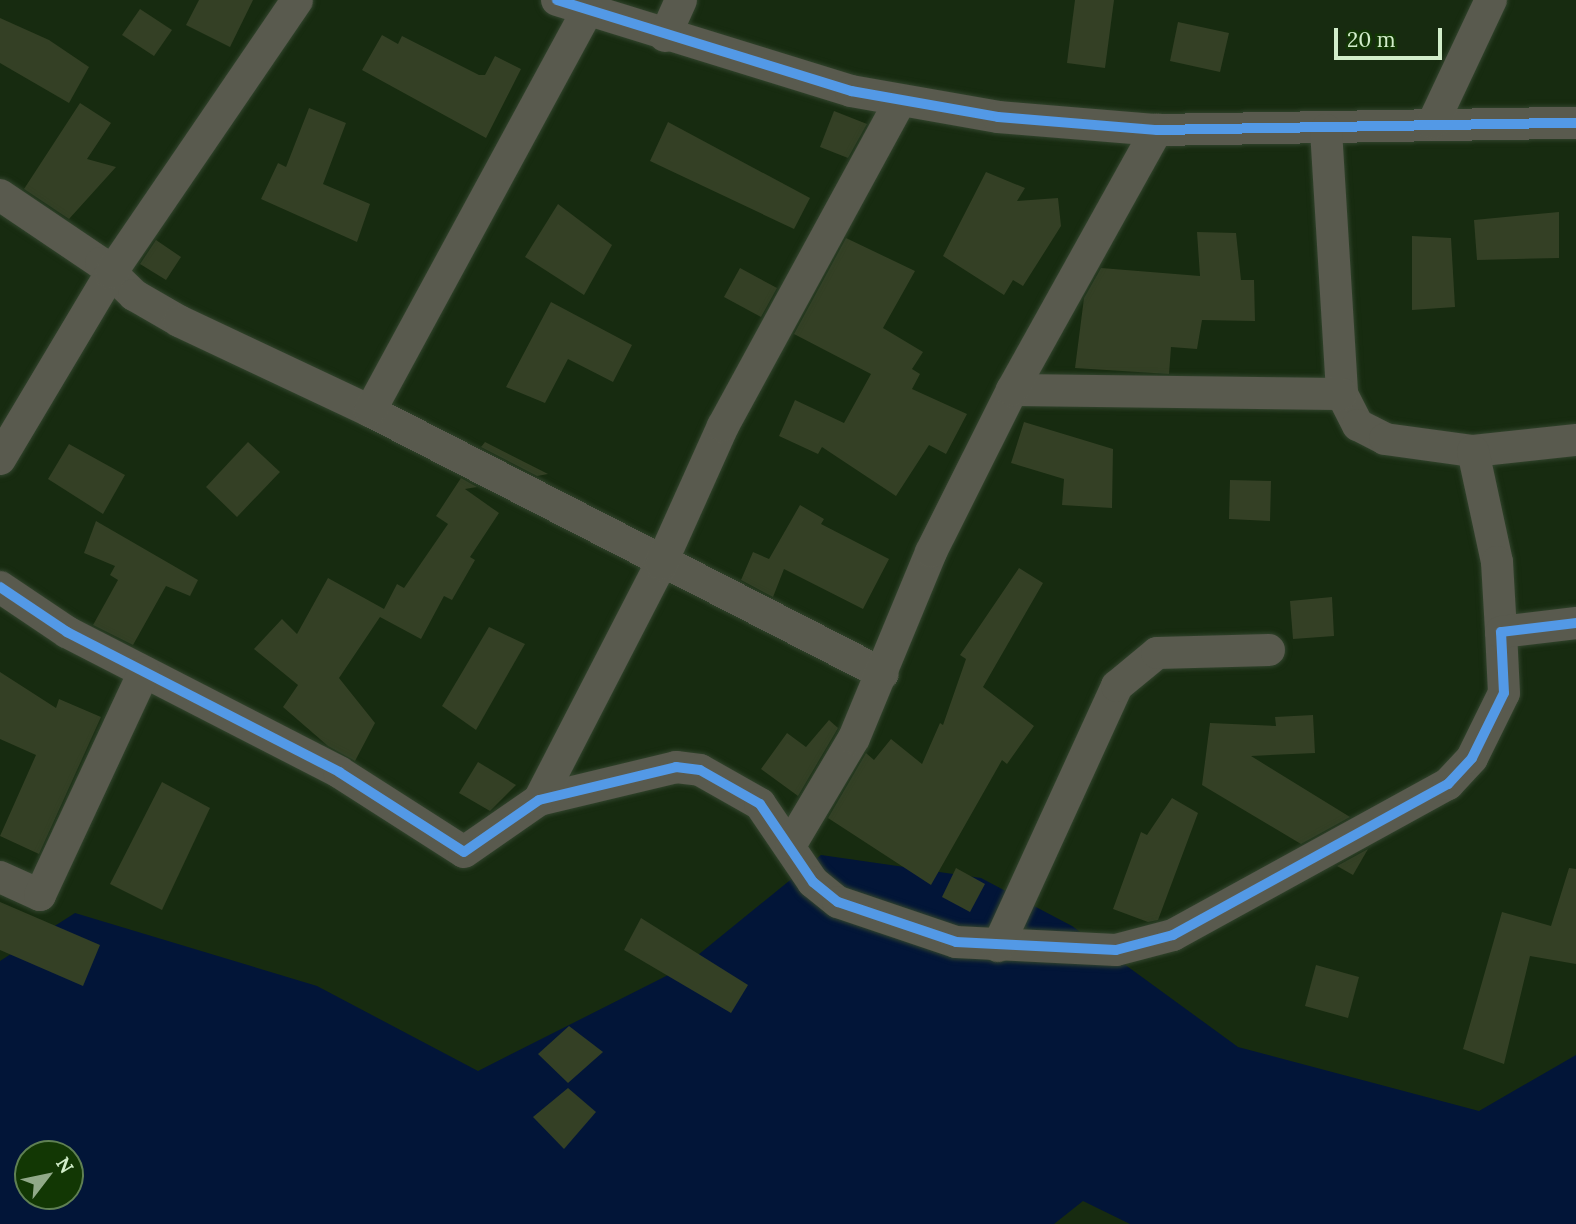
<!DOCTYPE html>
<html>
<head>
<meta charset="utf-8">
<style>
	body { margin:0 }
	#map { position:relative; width:1576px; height:1224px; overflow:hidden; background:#172b10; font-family:Lora,serif }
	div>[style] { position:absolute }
	.water>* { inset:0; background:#021538 }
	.building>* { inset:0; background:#344025 }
	.roads { filter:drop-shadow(0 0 2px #32442d) drop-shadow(0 0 2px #32442d) }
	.minor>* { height:32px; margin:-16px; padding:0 16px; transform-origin:16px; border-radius:16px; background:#595a4e }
	.cycleway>* { height:10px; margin:-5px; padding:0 5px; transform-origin:5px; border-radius:5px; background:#5399e6 }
	span { translate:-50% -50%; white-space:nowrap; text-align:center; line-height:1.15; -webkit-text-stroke:5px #123704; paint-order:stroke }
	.north { position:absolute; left:14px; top:1140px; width:70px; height:70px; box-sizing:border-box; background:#123704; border:2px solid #5f8053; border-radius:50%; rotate:58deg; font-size:19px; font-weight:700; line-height:28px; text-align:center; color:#d2edca }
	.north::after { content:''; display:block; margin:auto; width:24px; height:32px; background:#91a989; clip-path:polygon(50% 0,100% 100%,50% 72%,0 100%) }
	.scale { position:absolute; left:1334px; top:28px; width:108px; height:32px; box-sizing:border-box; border:4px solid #d2edca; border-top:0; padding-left:9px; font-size:21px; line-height:24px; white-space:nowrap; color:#d2edca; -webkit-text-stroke:5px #123704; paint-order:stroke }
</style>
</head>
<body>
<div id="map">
	<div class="water">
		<div style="clip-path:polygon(evenodd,821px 855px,981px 878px,1072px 926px,1238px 1047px,1479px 1111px,1576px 1055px,1576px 1224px,1130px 1224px,1083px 1201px,1054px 1224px,0 1224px,0 961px,75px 913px,317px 986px,478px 1071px,682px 968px,821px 855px,28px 1154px,70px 1154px,70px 1196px,28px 1196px,28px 1154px)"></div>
	</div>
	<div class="building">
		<div style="clip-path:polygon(199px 0,253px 0,230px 47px,186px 25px)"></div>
		<div style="clip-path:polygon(1075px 0,1114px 0,1105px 68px,1067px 63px)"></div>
		<div style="clip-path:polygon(140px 9px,172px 30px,154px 56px,122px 35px)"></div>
		<div style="clip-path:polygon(0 18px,49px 40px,89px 67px,69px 103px,0 63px)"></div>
		<div style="clip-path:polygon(1178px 22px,1229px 33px,1220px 72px,1170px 61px)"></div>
		<div style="clip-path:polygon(382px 35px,398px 44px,402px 36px,479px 75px,485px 75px,495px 56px,521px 69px,486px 138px,362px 70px)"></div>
		<div style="clip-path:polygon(80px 103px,111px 123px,87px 159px,116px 167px,69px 219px,24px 189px)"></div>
		<div style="clip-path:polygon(309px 108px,346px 123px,323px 184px,370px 204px,357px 242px,261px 199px,278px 163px,286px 167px)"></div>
		<div style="clip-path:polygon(834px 111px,867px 124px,848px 158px,820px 147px)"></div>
		<div style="clip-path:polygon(668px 122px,810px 198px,794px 229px,650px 161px)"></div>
		<div style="clip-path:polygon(986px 172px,1025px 188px,1017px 201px,1058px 198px,1061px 226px,1023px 286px,1013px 280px,1004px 295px,943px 256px)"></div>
		<div style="clip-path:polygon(558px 204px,612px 245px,584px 295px,525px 257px)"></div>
		<div style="clip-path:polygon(1559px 212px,1559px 258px,1477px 260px,1474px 220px)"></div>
		<div style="clip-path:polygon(1197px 232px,1236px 233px,1241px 280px,1254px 280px,1255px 321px,1202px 320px,1197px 349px,1171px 347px,1169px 374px,1075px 368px,1084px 298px,1101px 268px,1200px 276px)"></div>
		<div style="clip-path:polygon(1412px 236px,1451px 238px,1455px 307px,1412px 310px)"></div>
		<div style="clip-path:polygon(846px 238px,915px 271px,883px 328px,923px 352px,912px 369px,920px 374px,912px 389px,967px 414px,946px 454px,929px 445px,896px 496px,822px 447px,818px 454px,779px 436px,795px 400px,844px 423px,871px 374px,794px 334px)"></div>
		<div style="clip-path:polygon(156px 240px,181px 257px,166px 280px,140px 264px)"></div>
		<div style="clip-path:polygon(740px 268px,777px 288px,761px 317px,724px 297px)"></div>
		<div style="clip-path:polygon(551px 302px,632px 345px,613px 382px,568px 359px,545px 403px,506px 387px)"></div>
		<div style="clip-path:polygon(1024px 422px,1113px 449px,1112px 508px,1062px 505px,1064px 479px,1011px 463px)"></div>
		<div style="clip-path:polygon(248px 442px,280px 472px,237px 517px,206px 487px)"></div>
		<div style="clip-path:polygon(485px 442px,548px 474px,537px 476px,481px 447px)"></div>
		<div style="clip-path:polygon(69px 444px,125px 475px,103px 514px,48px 479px)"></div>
		<div style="clip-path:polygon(461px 478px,477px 487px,465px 489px,499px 513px,470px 557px,475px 560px,452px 600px,444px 596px,421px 639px,380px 617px,339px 678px,375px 723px,355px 761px,328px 746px,283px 707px,298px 685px,254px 649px,282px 619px,297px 634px,328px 578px,384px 609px,397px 584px,404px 588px,448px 524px,436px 516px)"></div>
		<div style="clip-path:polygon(1230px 480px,1271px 481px,1270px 521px,1229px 519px)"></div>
		<div style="clip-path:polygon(800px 505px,824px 519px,821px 524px,889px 559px,863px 609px,784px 569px,773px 597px,741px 580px,753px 552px,769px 559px)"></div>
		<div style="clip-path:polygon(96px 521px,198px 580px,190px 596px,166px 586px,133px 645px,93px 625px,118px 580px,110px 575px,115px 566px,84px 553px)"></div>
		<div style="clip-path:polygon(1019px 568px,1043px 583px,983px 687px,1034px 726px,1007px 764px,1002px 760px,931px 885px,828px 818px,866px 753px,874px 760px,891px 739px,922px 764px,940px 723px,943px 725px,966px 659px,960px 655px)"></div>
		<div style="clip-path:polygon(1332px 597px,1334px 636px,1293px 639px,1290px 601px)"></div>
		<div style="clip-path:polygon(489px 627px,525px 644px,476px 730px,442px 706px)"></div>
		<div style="clip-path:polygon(0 672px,56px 708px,59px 699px,101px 717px,39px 854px,0 836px,36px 755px,0 739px)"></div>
		<div style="clip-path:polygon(1313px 715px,1315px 753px,1251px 756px,1350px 817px,1301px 844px,1202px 785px,1210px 723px,1276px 726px,1275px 717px)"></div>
		<div style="clip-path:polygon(829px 720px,838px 728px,798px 796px,761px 769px,787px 733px,806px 747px)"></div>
		<div style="clip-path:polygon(478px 762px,516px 785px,490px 811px,459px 793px)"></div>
		<div style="clip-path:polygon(162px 782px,210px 808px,162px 910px,110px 884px)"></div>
		<div style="clip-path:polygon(1172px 798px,1198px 813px,1158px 920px,1148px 922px,1113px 909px,1141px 832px,1147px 835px)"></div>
		<div style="clip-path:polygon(1368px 849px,1353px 875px,1337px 866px)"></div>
		<div style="clip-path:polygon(956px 868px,985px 884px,970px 912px,942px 897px)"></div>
		<div style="clip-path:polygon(1569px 868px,1576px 869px,1576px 964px,1530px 956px,1504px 1064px,1463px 1049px,1502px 912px,1551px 926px)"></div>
		<div style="clip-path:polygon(0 902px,100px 945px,83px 986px,0 950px)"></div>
		<div style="clip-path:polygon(641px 918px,748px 985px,731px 1013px,624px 950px)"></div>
		<div style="clip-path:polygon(1316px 965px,1359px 977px,1348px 1018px,1305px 1006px)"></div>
		<div style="clip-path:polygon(569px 1026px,603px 1052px,568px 1083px,538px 1054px)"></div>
		<div style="clip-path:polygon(568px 1088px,596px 1112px,564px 1149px,533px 1117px)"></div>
	</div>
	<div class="roads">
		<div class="minor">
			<div style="left:557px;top:0;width:308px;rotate:17.2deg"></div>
			<div style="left:851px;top:91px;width:149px;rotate:10deg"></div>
			<div style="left:998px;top:117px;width:160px;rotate:4.7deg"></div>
			<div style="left:1157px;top:130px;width:419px;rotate:-1deg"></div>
			<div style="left:665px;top:36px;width:39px;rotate:-66deg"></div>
			<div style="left:1433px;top:123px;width:136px;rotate:-64.8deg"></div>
			<div style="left:1326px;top:130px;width:264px;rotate:86.5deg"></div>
			<div style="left:1342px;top:394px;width:35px;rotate:63deg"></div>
			<div style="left:1358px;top:425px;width:30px;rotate:27deg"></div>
			<div style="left:1385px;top:439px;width:89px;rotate:7.8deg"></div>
			<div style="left:1473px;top:451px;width:104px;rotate:-6.1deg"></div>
			<div style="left:0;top:195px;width:122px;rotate:34deg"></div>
			<div style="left:101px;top:263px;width:46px;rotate:44.1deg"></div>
			<div style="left:134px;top:295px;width:52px;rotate:30deg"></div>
			<div style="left:179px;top:321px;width:211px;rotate:25.2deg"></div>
			<div style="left:370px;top:411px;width:576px;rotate:27.14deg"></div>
			<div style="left:1012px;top:390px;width:330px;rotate:0.7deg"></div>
			<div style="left:370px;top:411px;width:456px;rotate:-61.5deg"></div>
			<div style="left:1473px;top:451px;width:114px;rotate:77.8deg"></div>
			<div style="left:1497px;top:562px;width:70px;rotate:86.7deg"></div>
			<div style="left:0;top:459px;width:217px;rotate:-59.2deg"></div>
			<div style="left:111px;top:273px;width:330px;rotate:-55.7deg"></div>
			<div style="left:0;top:587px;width:81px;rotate:33.9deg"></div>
			<div style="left:67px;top:632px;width:306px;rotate:27.2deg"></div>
			<div style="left:339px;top:772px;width:148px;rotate:32.6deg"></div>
			<div style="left:464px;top:852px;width:91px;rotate:-34.7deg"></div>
			<div style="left:539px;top:800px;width:141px;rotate:-13.5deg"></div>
			<div style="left:676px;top:767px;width:24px;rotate:7deg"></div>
			<div style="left:700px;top:770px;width:69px;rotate:29.5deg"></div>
			<div style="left:760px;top:804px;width:94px;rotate:55.8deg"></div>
			<div style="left:813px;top:882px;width:32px;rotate:39deg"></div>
			<div style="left:838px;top:902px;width:125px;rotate:18.7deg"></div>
			<div style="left:956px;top:942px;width:160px;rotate:2.9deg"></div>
			<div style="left:1116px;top:950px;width:59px;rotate:-14.7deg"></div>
			<div style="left:1173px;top:935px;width:314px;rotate:-28.8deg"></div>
			<div style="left:1448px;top:784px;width:35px;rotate:-47deg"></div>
			<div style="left:1472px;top:758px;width:72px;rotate:-63.8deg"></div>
			<div style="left:1504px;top:693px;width:61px;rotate:-92.8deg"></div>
			<div style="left:1501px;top:632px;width:76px;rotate:-6.8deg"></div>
			<div style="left:539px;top:800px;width:266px;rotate:-62.7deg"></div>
			<div style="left:661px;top:564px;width:151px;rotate:-65.8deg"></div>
			<div style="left:723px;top:426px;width:368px;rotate:-61.4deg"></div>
			<div style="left:791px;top:844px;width:123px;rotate:-59.3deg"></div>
			<div style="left:854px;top:738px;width:201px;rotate:-67.5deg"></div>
			<div style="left:931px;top:552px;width:181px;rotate:-63.4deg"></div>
			<div style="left:1012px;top:390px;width:298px;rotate:-60.9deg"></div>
			<div style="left:0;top:877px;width:44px;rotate:24.2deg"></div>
			<div style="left:40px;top:895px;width:246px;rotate:-65deg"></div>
			<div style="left:998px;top:946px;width:286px;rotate:-65.4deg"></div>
			<div style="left:1117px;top:686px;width:52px;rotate:-39.5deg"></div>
			<div style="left:1157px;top:653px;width:112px;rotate:-1.5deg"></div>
		</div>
	</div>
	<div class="cycleway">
		<div style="left:557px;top:0;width:308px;rotate:17.2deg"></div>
		<div style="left:851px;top:91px;width:149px;rotate:10deg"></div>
		<div style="left:998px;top:117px;width:160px;rotate:4.7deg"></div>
		<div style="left:1157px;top:130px;width:419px;rotate:-1deg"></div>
		<div style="left:0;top:587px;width:81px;rotate:33.9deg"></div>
		<div style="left:67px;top:632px;width:306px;rotate:27.2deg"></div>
		<div style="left:339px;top:772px;width:148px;rotate:32.6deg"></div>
		<div style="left:464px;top:852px;width:91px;rotate:-34.7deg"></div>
		<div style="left:539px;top:800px;width:141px;rotate:-13.5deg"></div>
		<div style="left:676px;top:767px;width:24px;rotate:7deg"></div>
		<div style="left:700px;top:770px;width:69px;rotate:29.5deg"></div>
		<div style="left:760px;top:804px;width:94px;rotate:55.8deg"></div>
		<div style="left:813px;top:882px;width:32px;rotate:39deg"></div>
		<div style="left:838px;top:902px;width:125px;rotate:18.7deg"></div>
		<div style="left:956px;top:942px;width:160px;rotate:2.9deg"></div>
		<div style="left:1116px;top:950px;width:59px;rotate:-14.7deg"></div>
		<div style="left:1173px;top:935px;width:314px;rotate:-28.8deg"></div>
		<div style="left:1448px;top:784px;width:35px;rotate:-47deg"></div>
		<div style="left:1472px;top:758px;width:72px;rotate:-63.8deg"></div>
		<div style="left:1504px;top:693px;width:61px;rotate:-92.8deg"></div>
		<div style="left:1501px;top:632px;width:76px;rotate:-6.8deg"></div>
	</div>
	<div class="north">N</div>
	<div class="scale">20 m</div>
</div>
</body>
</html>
